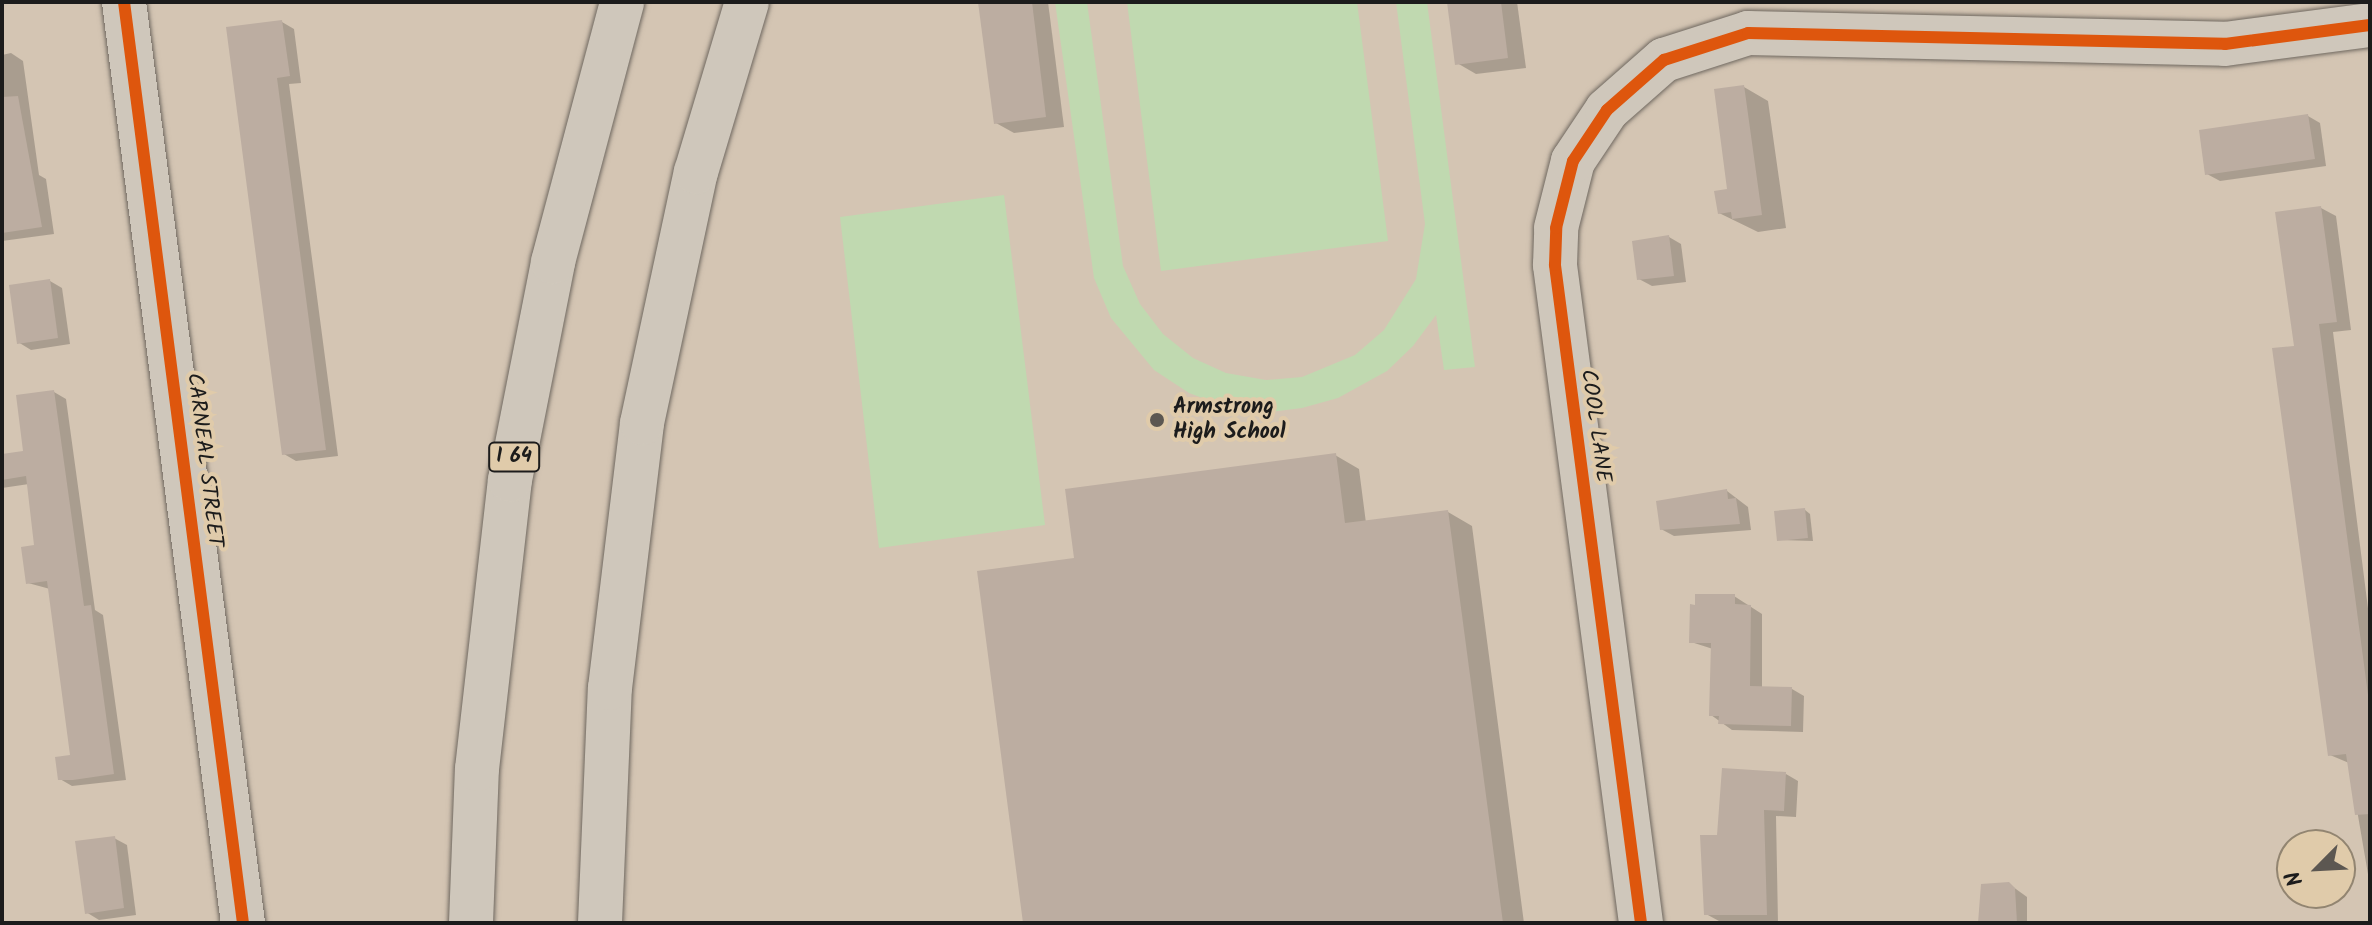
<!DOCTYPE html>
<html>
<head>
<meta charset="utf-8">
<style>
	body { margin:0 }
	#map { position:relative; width:2372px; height:925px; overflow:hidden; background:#d4c5b3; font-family:Kalam,sans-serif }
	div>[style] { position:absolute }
	.green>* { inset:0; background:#c0d9b0 }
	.shadow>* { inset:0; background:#0003 }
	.building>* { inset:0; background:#bcada1 }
	.roads { filter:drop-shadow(0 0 2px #6f6860) drop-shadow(0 0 2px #6f6860) }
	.minor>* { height:44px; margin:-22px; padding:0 22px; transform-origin:22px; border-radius:22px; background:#cfc7bb }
	.highway>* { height:44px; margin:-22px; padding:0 22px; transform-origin:22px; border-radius:22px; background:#cfc7bb }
	.cycleway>* { height:12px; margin:-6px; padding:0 6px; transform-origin:6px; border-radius:6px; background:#de560d }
	.dots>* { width:22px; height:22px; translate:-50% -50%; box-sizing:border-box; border:4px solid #e0cbaa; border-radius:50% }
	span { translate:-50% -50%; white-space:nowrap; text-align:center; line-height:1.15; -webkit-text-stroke:8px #e0cbaa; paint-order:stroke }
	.shield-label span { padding:2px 6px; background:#e0cbaa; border:2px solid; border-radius:6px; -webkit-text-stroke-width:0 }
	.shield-label { font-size:20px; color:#1c1c1c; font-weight:700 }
	.poi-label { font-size:22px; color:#1c1c1c; font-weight:700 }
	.left { translate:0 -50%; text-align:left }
	.street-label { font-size:22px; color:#1c1c1c }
	.frame { position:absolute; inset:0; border:4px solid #1c1c1c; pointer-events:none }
	.north { position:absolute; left:2276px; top:829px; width:80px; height:80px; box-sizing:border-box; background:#e0cbaa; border:2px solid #928571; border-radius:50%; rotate:246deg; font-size:22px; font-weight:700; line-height:32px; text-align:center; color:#1c1c1c }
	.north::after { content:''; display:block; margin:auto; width:28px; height:36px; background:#5c5751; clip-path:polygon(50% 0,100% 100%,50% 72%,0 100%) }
</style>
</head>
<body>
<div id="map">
	<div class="green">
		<div style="clip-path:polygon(1055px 2px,1087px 2px,1123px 266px,1140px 304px,1163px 334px,1193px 358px,1226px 373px,1266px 380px,1302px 377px,1355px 355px,1384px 330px,1416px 279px,1425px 224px,1396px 2px,1427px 2px,1475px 367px,1444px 370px,1436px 315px,1413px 346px,1387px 371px,1338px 398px,1302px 408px,1263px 413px,1224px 406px,1189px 393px,1154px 370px,1111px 318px,1094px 278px)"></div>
		<div style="clip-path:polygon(1127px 2px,1357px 2px,1388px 241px,1161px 271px)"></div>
		<div style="clip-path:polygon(1004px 195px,1045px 525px,879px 548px,840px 217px)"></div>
	</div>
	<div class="shadow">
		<div style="clip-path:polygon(980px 2px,1048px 2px,1064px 127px,1014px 133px,996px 123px)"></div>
		<div style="clip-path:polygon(1449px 2px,1517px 2px,1526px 68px,1476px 74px,1457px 63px)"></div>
		<div style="clip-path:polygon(282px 22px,294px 29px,301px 83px,289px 84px,338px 456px,296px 461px,284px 454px,228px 29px)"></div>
		<div style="clip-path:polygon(11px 53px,23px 61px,39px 175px,46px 179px,54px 234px,2px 241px,2px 55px)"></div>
		<div style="clip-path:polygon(1744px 87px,1768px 101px,1786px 228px,1758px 232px,1719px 213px,1730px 191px)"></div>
		<div style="clip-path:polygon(2308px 116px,2320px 123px,2326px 166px,2220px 181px,2207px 174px)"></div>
		<div style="clip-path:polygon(2321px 208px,2336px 216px,2351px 330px,2333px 332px,2370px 624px,2370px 886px,2349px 763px,2330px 755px,2296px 348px)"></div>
		<div style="clip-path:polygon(1669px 237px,1681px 244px,1686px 282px,1652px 286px,1639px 279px)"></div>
		<div style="clip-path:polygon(50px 281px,62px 288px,70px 344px,31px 350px,18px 342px)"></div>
		<div style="clip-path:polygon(54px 392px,66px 399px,95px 610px,103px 615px,126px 780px,72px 786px,60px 779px,72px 757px,50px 589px,28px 583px,37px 547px,29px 484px,2px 488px,2px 456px,26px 453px)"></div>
		<div style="clip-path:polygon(1335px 455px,1359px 469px,1366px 523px,1448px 512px,1472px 526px,1524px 923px,1025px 923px,1076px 560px)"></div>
		<div style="clip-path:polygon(1727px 491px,1748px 507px,1751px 530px,1674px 536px,1661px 529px)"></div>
		<div style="clip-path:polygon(1805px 510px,1810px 514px,1813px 541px,1779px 540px)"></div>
		<div style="clip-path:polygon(1734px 596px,1762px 614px,1762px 688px,1792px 689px,1804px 696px,1803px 732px,1732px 730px,1711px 715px,1713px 649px,1691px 642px)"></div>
		<div style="clip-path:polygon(1786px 774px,1798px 781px,1796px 817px,1776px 816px,1778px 923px,1719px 921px,1706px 914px,1719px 837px)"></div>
		<div style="clip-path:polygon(114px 838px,127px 845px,136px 915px,99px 920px,86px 912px)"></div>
		<div style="clip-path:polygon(2009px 884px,2027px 897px,2027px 923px,1982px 923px,1982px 886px)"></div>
	</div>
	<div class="building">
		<div style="clip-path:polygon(978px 2px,1032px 2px,1046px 117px,994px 124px)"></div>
		<div style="clip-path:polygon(1447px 2px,1501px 2px,1508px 58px,1455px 65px)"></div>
		<div style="clip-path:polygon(282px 20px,290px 76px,277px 78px,326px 450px,282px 455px,226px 27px)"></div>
		<div style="clip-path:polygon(1744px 85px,1762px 215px,1732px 219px,1731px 212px,1718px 214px,1714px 191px,1727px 189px,1714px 89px)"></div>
		<div style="clip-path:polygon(18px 96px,42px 227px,2px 233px,2px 97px)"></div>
		<div style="clip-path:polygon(2308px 114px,2315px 159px,2205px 175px,2199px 130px)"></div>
		<div style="clip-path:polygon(2321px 206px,2337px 322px,2319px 324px,2370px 710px,2370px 814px,2355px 815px,2346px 754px,2328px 756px,2272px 348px,2294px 346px,2275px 212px)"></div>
		<div style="clip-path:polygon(1669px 235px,1674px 276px,1637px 280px,1632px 241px)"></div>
		<div style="clip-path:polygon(50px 279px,58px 338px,17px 344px,9px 285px)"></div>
		<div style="clip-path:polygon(54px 390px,84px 606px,91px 605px,114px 774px,73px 780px,58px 780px,55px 757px,70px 755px,47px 581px,26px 584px,21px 547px,34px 545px,26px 476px,2px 480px,2px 454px,23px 451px,16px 395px)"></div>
		<div style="clip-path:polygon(1336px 453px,1345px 523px,1448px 510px,1503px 923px,1023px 923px,977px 571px,1074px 558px,1065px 489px)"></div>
		<div style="clip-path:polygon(1727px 489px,1728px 499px,1736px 498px,1740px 524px,1660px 530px,1656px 501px)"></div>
		<div style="clip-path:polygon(1805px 508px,1808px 538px,1777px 541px,1774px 511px)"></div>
		<div style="clip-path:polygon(1695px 594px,1735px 594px,1735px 604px,1751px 605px,1750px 686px,1792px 687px,1791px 726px,1718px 724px,1719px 716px,1709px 716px,1711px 643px,1689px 643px,1690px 604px,1695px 605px)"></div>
		<div style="clip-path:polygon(1722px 768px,1786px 772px,1784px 811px,1764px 810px,1767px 915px,1704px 915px,1700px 835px,1717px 835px)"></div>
		<div style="clip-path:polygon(115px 836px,124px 908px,85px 914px,75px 841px)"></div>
		<div style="clip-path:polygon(2009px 882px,2015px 888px,2017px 923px,1978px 923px,1981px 884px)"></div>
	</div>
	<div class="roads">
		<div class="minor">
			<div style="left:124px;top:2px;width:929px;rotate:82.64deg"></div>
			<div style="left:1641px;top:923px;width:664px;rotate:-97.45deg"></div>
			<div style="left:1555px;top:265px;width:37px;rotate:-88deg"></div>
			<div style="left:1556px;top:228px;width:69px;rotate:-75.8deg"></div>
			<div style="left:1573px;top:161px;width:61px;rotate:-56.3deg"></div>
			<div style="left:1607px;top:110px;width:76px;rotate:-41.3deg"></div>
			<div style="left:1664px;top:60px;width:88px;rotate:-17.8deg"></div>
			<div style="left:1748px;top:33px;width:477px;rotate:1.3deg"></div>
			<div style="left:2225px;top:44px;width:146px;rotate:-7.5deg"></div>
		</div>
		<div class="highway">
			<div style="left:471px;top:923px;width:154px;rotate:-87.8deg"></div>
			<div style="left:477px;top:769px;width:291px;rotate:-83.5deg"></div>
			<div style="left:510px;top:480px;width:222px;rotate:-78.8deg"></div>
			<div style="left:553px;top:262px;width:269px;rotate:-75.1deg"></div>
			<div style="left:600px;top:923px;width:235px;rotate:-87.6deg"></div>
			<div style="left:610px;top:688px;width:267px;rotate:-83.1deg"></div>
			<div style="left:642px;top:423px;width:257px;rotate:-77.9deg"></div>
			<div style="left:696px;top:172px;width:177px;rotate:-73.3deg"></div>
		</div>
	</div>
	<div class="cycleway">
		<div style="left:124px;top:2px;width:929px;rotate:82.64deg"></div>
		<div style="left:1641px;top:923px;width:664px;rotate:-97.45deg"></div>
		<div style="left:1555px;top:265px;width:37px;rotate:-88deg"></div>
		<div style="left:1556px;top:228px;width:69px;rotate:-75.8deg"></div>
		<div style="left:1573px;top:161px;width:61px;rotate:-56.3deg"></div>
		<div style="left:1607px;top:110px;width:76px;rotate:-41.3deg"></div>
		<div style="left:1664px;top:60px;width:88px;rotate:-17.8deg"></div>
		<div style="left:1748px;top:33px;width:477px;rotate:1.3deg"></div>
		<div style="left:2225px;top:44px;width:146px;rotate:-7.5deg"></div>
	</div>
	<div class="dots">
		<div style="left:1157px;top:420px;background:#5c5751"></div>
	</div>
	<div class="shield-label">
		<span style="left:514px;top:457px">I 64</span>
	</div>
	<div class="poi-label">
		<span class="left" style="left:1173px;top:420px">Armstrong<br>High School</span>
	</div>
	<div class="street-label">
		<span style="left:1595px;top:426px;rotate:82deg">COOL LANE</span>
		<span style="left:204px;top:460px;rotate:83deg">CARNEAL STREET</span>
	</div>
	<div class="frame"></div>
	<div class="north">N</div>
</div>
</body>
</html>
